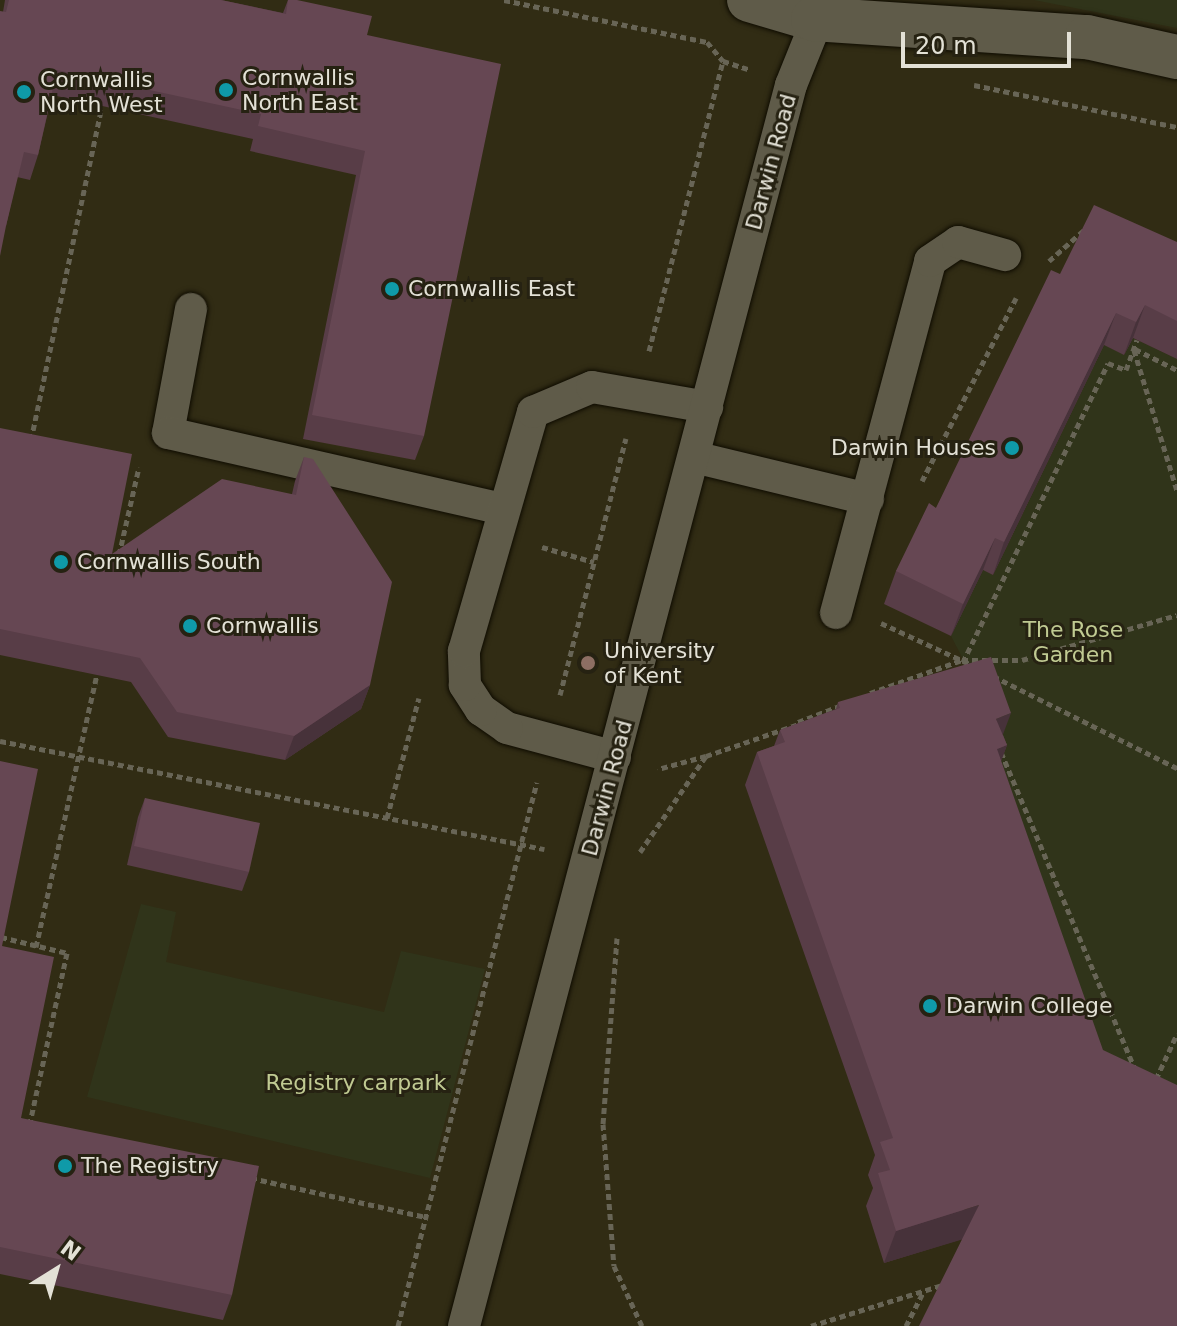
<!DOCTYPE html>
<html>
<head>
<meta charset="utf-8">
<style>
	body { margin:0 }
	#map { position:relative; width:1177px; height:1326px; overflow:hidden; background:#262212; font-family:"DejaVu Sans",sans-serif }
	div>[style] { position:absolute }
	.built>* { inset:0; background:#312c14 }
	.green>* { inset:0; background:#30341a }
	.path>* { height:5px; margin-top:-2.5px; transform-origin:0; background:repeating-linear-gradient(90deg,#686556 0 6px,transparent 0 10px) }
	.roads { filter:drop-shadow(0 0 2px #0f0c01) drop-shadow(0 0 2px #0f0c01) }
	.lane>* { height:32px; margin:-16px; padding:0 16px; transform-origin:16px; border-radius:16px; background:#5f5b49 }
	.street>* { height:44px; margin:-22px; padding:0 22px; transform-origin:22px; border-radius:22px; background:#5f5b49 }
	.wall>* { inset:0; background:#583d47 }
	.shaded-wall>* { inset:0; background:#47323a }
	.building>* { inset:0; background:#664753 }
	.dots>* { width:22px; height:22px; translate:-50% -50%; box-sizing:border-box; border:4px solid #262212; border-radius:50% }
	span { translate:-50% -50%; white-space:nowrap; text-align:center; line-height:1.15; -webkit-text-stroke:6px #262212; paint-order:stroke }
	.poi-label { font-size:22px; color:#e3e1d6 }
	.left { translate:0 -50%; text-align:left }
	.right { translate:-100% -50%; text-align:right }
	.street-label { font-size:22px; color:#e3e1d6 }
	.park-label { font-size:22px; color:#c0ca92 }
	.north { position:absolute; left:16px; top:1230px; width:80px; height:80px; -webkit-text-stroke:6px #262212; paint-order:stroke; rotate:37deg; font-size:22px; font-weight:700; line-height:32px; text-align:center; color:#e3e1d6 }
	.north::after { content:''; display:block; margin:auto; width:28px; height:36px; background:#e3e1d6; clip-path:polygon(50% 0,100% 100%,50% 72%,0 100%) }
	.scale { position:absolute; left:901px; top:32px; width:170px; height:36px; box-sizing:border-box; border:4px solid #e3e1d6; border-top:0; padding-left:10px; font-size:24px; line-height:28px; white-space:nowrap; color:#e3e1d6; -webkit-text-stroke:6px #262212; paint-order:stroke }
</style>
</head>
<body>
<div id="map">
	<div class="built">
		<div style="clip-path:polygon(0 0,1177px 0,1177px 1326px,0 1326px)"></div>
	</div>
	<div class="green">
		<div style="clip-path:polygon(1034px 0,1177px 0,1177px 28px)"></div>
		<div style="clip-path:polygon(1133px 338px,1177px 359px,1177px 1123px,1052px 1113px,979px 690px,951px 636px,983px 570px,993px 575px,1104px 345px,1124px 355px)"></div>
		<div style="clip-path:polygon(141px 904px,176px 912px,166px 962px,384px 1012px,401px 951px,485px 969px,430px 1178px,87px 1097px)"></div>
	</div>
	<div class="path">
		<div style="left:504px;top:0;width:207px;rotate:11.7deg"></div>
		<div style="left:707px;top:42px;width:25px;rotate:50deg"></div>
		<div style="left:723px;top:61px;width:28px;rotate:18deg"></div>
		<div style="left:974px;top:85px;width:207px;rotate:11.7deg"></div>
		<div style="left:1049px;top:261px;width:47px;rotate:-41.5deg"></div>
		<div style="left:1135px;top:349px;width:47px;rotate:26.6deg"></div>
		<div style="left:1134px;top:350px;width:147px;rotate:73deg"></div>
		<div style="left:649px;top:351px;width:299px;rotate:-75.7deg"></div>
		<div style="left:31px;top:440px;width:335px;rotate:-78deg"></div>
		<div style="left:101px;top:112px;width:16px;rotate:-130deg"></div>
		<div style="left:922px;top:481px;width:206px;rotate:-62.8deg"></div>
		<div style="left:542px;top:547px;width:54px;rotate:16.1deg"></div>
		<div style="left:119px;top:555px;width:90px;rotate:-77.2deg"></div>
		<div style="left:881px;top:623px;width:102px;rotate:24.8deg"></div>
		<div style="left:963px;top:662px;width:332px;rotate:-64.1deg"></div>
		<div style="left:1108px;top:363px;width:19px;rotate:21deg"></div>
		<div style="left:1126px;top:370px;width:32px;rotate:-70deg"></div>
		<div style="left:993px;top:676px;width:206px;rotate:26.6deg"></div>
		<div style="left:870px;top:693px;width:98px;rotate:-19.7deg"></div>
		<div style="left:962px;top:660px;width:60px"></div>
		<div style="left:1022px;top:660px;width:161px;rotate:-16.2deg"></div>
		<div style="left:560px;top:695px;width:265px;rotate:-75.6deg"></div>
		<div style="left:798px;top:722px;width:47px;rotate:-21.1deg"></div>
		<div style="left:0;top:741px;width:555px;rotate:11.23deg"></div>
		<div style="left:1001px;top:752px;width:342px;rotate:67.1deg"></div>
		<div style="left:706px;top:756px;width:98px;rotate:-19deg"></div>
		<div style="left:387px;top:818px;width:124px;rotate:-75.1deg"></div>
		<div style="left:640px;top:852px;width:116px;rotate:-55.5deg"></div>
		<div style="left:706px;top:756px;width:50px;rotate:164.8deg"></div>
		<div style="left:1px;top:937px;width:68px;rotate:13.6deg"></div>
		<div style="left:67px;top:953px;width:174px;rotate:102.3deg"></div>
		<div style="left:617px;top:938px;width:187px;rotate:94.3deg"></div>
		<div style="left:603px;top:1124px;width:142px;rotate:85.6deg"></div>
		<div style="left:614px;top:1266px;width:66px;rotate:65deg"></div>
		<div style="left:36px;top:947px;width:284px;rotate:-77.4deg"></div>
		<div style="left:1156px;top:1079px;width:50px;rotate:-65deg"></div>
		<div style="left:251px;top:1178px;width:179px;rotate:12.6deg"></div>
		<div style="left:398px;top:1326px;width:561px;rotate:-75.67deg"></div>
		<div style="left:811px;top:1326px;width:138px;rotate:-17.3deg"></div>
		<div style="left:906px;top:1326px;width:38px;rotate:-63deg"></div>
	</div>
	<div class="roads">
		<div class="lane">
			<div style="left:191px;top:309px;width:126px;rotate:100.5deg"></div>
			<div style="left:168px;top:433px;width:344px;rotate:12.8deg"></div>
			<div style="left:694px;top:457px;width:179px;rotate:13.6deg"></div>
			<div style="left:836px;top:613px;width:364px;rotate:-75deg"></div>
			<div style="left:930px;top:261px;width:34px;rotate:-34deg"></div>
			<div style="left:958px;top:242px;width:49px;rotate:15.5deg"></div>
			<div style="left:615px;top:757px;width:112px;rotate:-165deg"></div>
			<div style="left:507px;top:728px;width:32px;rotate:-145deg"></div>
			<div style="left:481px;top:710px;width:30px;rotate:-123deg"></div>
			<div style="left:465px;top:685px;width:34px;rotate:-92deg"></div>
			<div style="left:464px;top:651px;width:249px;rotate:-73.9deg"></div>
			<div style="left:533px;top:412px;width:64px;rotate:-23deg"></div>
			<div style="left:592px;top:387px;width:117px;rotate:9.9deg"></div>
			<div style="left:464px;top:1326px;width:1283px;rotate:-75.24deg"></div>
			<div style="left:791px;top:85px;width:88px;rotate:-68.1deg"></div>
		</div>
		<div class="street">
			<div style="left:749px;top:0;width:67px;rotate:16.5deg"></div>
			<div style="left:813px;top:19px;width:275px;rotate:3.8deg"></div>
			<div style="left:1087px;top:37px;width:92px;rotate:12.5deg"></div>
		</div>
	</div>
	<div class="wall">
		<div style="clip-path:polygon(5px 0,221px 0,283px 13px,288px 0,367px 35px,424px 436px,415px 460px,303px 439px,356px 175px,250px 151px,253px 139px,52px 95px,38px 155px,30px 180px,17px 177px,6px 226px,3px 12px)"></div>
		<div style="clip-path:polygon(1177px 242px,1177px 359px,1133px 338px,1124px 355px,1104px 345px,993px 575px,983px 570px,951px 636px,884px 604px,896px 571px,936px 508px,1060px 274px)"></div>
		<div style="clip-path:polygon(0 428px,112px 554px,292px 494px,295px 481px,304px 457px,370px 685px,361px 709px,285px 760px,168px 737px,131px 682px,0 655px)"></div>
		<div style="clip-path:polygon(838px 702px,1003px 735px,1007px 745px,1001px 761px,962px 1239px,884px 1263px,866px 1206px,873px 1188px,868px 1175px,875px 1155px,745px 785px,757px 752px,774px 746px,780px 730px,836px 709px)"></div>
		<div style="clip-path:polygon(0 761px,2px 946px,21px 1118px,232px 1295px,223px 1320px,0 1274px)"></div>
		<div style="clip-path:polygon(145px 798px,249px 872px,242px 891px,127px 865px,138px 817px)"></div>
	</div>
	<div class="shaded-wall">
		<div style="clip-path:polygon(1145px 305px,1133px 338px,1124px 355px,1136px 322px)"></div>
		<div style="clip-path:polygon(1116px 313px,1104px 345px,993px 575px,1004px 542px)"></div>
		<div style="clip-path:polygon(995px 538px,983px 570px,951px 636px,963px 604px)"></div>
		<div style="clip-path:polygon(370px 685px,361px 709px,285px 760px,294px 736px)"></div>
		<div style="clip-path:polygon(1011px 713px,999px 745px,996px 719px)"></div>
		<div style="clip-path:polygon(1007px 745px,995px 778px,997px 749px)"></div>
		<div style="clip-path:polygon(979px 1205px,967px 1238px,884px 1263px,896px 1231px)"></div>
	</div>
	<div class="building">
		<div style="clip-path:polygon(9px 0,221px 0,286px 14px,288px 0,297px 0,372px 16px,367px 35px,501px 64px,424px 436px,312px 415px,365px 151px,258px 126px,261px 114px,57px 70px,38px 155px,24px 152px,6px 226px,0 256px,0 11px,6px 12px)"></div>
		<div style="clip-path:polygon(1094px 205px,1177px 242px,1177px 321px,1145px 305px,1136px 322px,1116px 313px,1004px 542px,995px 538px,963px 604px,896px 571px,929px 503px,936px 508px,1051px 270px,1060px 274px)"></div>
		<div style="clip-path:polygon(0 428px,132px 454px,112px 554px,222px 479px,296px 495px,304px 457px,313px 459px,392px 582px,370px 685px,294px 736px,177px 712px,140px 658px,0 629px)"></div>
		<div style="clip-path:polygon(991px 657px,1011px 713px,996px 719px,1007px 745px,997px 749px,1103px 1050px,1177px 1085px,1177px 1326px,919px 1326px,979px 1205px,896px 1231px,878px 1173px,890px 1170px,880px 1142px,893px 1138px,757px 752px,785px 742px,780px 730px,840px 708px,838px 702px)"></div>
		<div style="clip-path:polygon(0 761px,38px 769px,2px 946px,54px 957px,21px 1118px,259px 1166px,232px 1295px,0 1247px)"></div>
		<div style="clip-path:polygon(145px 798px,260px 823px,249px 872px,134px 846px)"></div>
	</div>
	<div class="dots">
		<div style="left:226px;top:90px;background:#0f9aa8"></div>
		<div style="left:24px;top:92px;background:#0f9aa8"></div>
		<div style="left:392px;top:289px;background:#0f9aa8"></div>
		<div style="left:1012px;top:448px;background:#0f9aa8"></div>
		<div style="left:61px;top:562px;background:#0f9aa8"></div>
		<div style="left:190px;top:626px;background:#0f9aa8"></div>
		<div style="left:588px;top:663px;background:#8d6e63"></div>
		<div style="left:930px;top:1006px;background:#0f9aa8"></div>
		<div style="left:65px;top:1166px;background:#0f9aa8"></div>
	</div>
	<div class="poi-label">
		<span class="left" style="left:242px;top:90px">Cornwallis<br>North East</span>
		<span class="left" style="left:40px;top:92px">Cornwallis<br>North West</span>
		<span class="left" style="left:408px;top:289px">Cornwallis East</span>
		<span class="right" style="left:996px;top:448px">Darwin Houses</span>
		<span class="left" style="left:77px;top:562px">Cornwallis South</span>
		<span class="left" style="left:206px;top:626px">Cornwallis</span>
		<span class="left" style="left:604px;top:663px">University<br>of Kent</span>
		<span class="left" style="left:946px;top:1006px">Darwin College</span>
		<span class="left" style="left:81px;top:1166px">The Registry</span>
	</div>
	<div class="street-label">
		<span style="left:771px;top:162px;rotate:-75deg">Darwin Road</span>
		<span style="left:607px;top:788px;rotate:-75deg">Darwin Road</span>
	</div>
	<div class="park-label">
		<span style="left:1073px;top:642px">The Rose<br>Garden</span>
		<span style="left:356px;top:1083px">Registry carpark</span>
	</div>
	<div class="north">N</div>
	<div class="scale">20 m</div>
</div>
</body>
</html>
